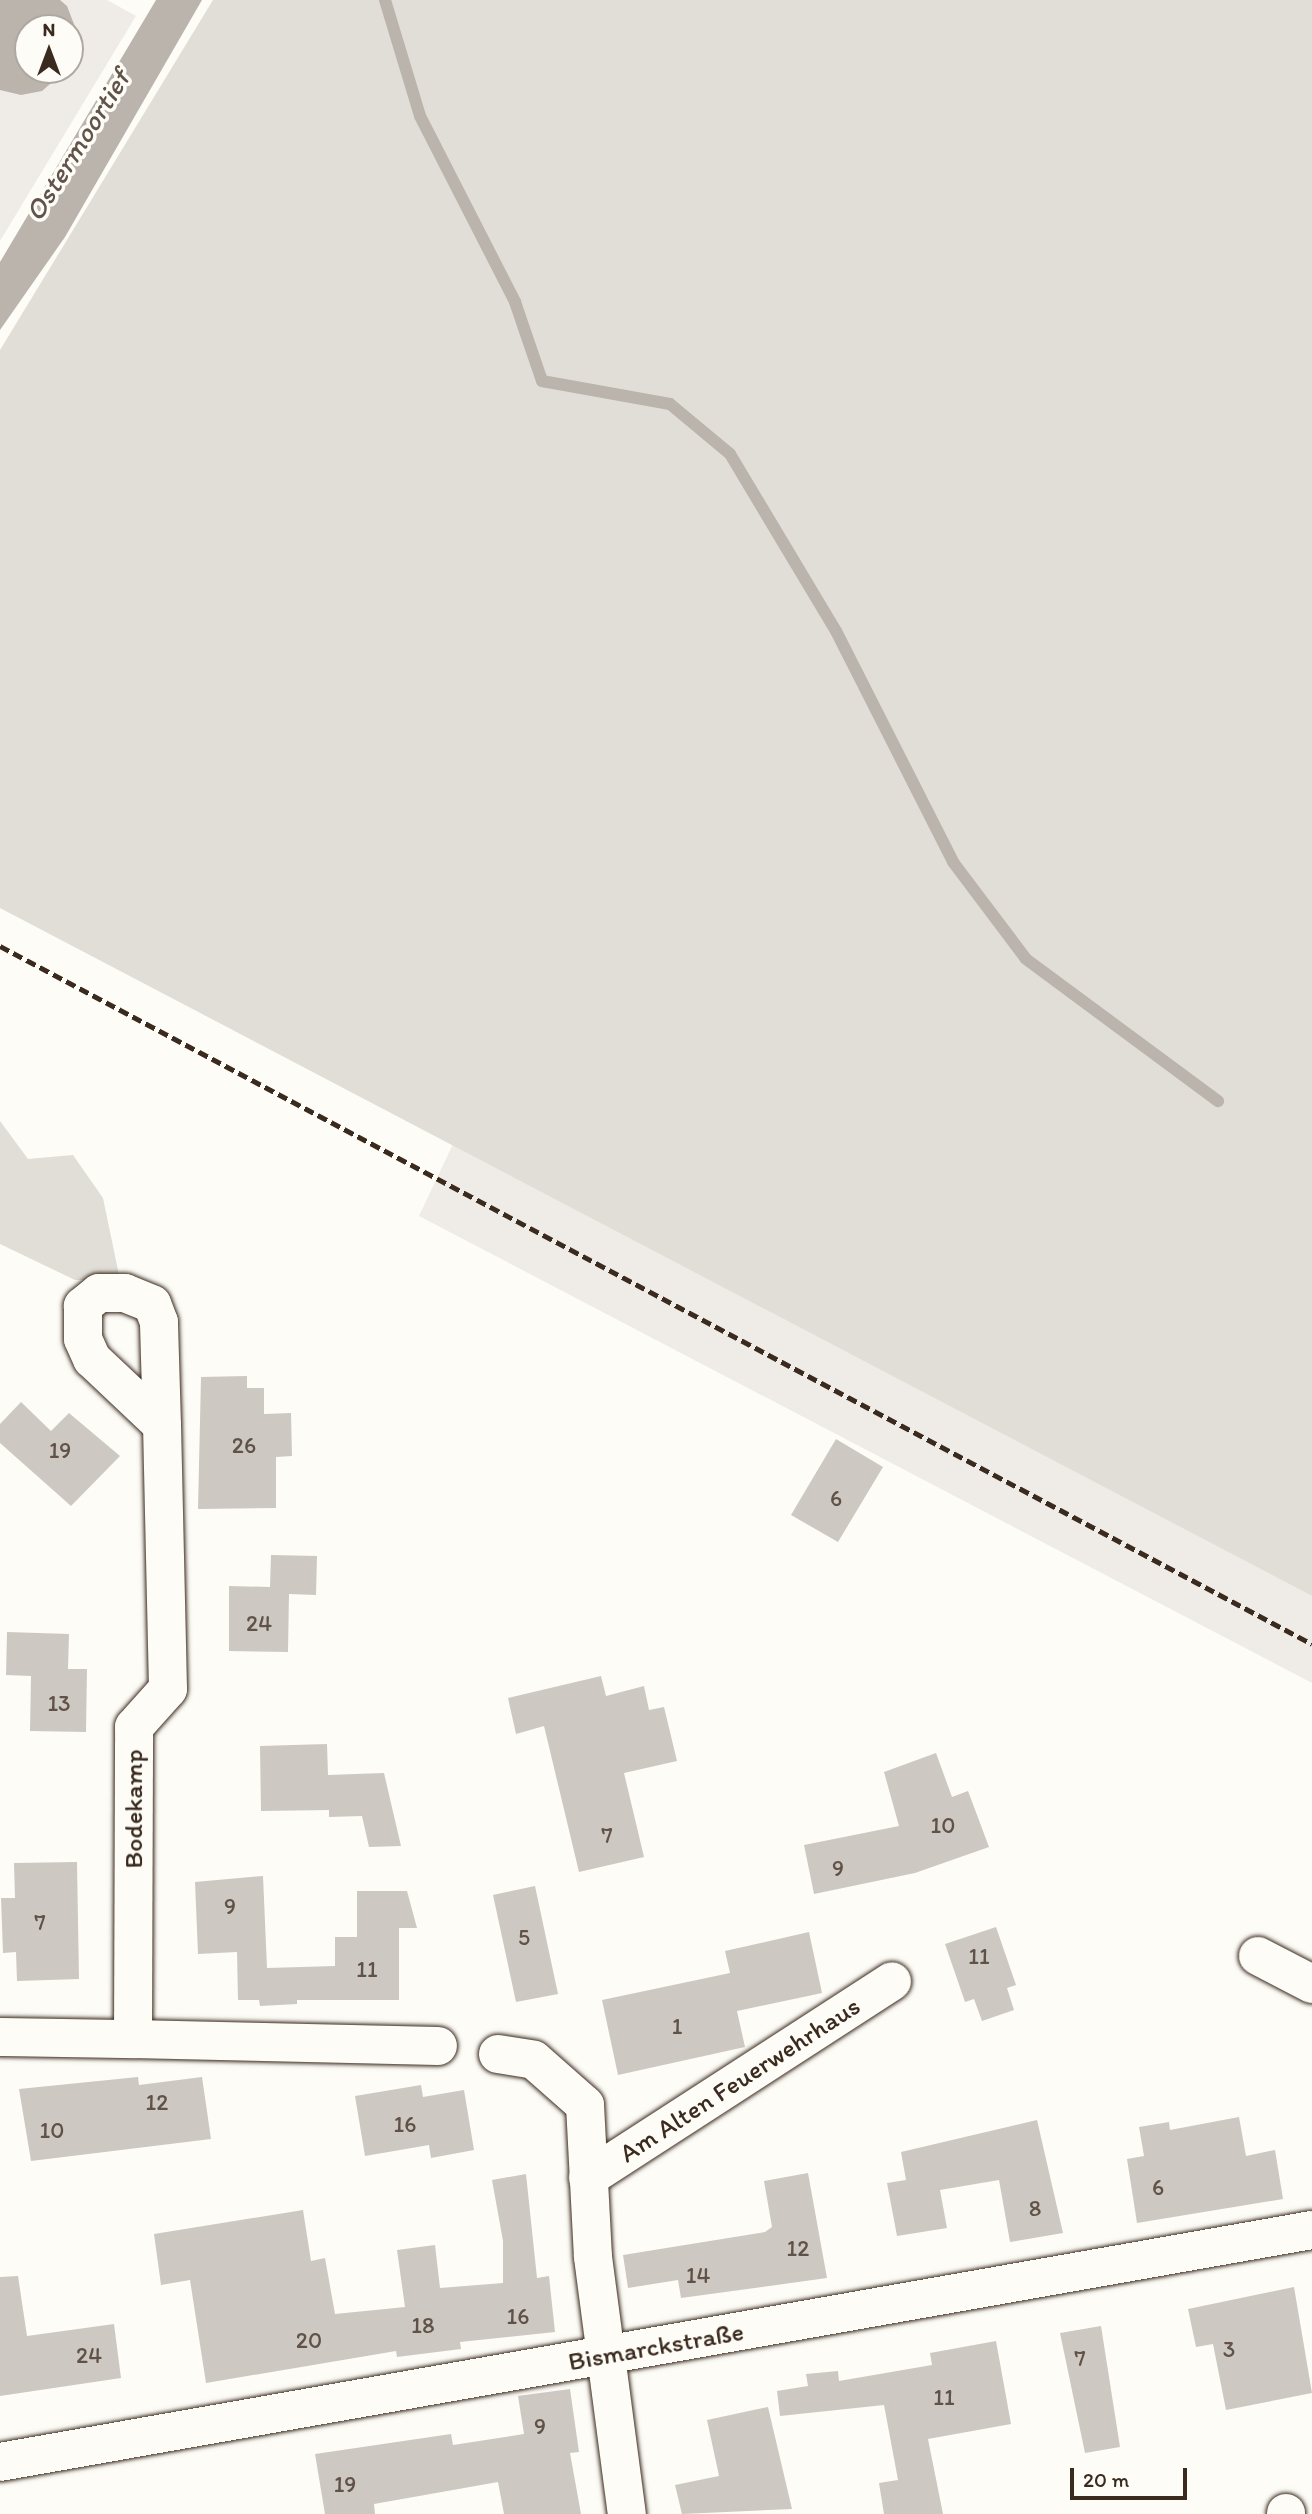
<!DOCTYPE html>
<html>
<head>
<meta charset="utf-8">
<style>
	body { margin:0 }
	#map { position:relative; width:1312px; height:2514px; overflow:hidden; background:#fdfcf7; font-family:Itim,sans-serif }
	div>[style] { position:absolute }
	.built>* { inset:0; background:#efece7 }
	.green>* { inset:0; background:#e1ded7 }
	.water>* { inset:0; background:#bbb4ad }
	.stream>* { height:12px; margin:-6px; padding:0 6px; transform-origin:6px; border-radius:6px; background:#bbb4ad }
	.building>* { inset:0; background:#cdc8c2 }
	.roads { filter:drop-shadow(0 0 2px #3b2a1e) drop-shadow(0 0 2px #3b2a1e) }
	.minor>* { height:38px; margin:-19px; padding:0 19px; transform-origin:19px; border-radius:19px; background:#fdfcf7 }
	.rail>* { height:5px; margin-top:-2.5px; transform-origin:0; background:repeating-linear-gradient(90deg,#3b2a1e 0 10px,transparent 0 15px) }
	span { translate:-50% -50%; white-space:nowrap; text-align:center; line-height:1.15; -webkit-text-stroke:7px #fdfcf7; paint-order:stroke }
	.number-label { font-size:23px; color:#605247 }
	.number-label span { -webkit-text-stroke-width:0 }
	.street-label { font-size:26px; color:#3b2a1e }
	.water-label { font-size:28px; color:#615349; font-style:italic }
	.north { position:absolute; left:14px; top:14px; width:70px; height:70px; box-sizing:border-box; background:#fdfcf7; border:2px solid #afa8a0; border-radius:50%; rotate:0deg; font-size:19px; font-weight:700; line-height:28px; text-align:center; color:#3b2a1e }
	.north::after { content:''; display:block; margin:auto; width:24px; height:32px; background:#3b2a1e; clip-path:polygon(50% 0,100% 100%,50% 72%,0 100%) }
	.scale { position:absolute; left:1070px; top:2468px; width:117px; height:32px; box-sizing:border-box; border:4px solid #3b2a1e; border-top:0; padding-left:9px; font-size:21px; line-height:24px; white-space:nowrap; color:#3b2a1e; -webkit-text-stroke:5px #fdfcf7; paint-order:stroke }
</style>
</head>
<body>
<div id="map">
	<div class="built">
		<div style="clip-path:polygon(evenodd,0 0,107px 0,136px 16px,0 241px,0 0,28px 28px,70px 28px,70px 70px,28px 70px,28px 28px)"></div>
		<div style="clip-path:polygon(453px 1144px,1312px 1596px,1312px 1683px,419px 1216px)"></div>
	</div>
	<div class="green">
		<div style="clip-path:polygon(213px 0,1312px 0,1312px 1596px,0 908px,0 350px)"></div>
		<div style="clip-path:polygon(0 1121px,28px 1159px,73px 1155px,103px 1198px,120px 1280px,75px 1280px,0 1244px)"></div>
	</div>
	<div class="water">
		<div style="clip-path:polygon(0 0,60px 0,67px 6px,77px 32px,70px 63px,70px 28px,28px 28px,28px 70px,66px 70px,42px 91px,21px 95px,0 90px)"></div>
		<div style="clip-path:polygon(156px 0,202px 0,65px 237px,0 330px,0 262px)"></div>
	</div>
	<div class="stream">
		<div style="left:385px;top:0;width:121px;rotate:73.2deg"></div>
		<div style="left:420px;top:116px;width:209px;rotate:62.9deg"></div>
		<div style="left:515px;top:302px;width:83px;rotate:71.1deg"></div>
		<div style="left:542px;top:381px;width:130px;rotate:10.2deg"></div>
		<div style="left:670px;top:404px;width:78px;rotate:39.8deg"></div>
		<div style="left:730px;top:454px;width:206px;rotate:59.1deg"></div>
		<div style="left:836px;top:631px;width:259px;rotate:63.1deg"></div>
		<div style="left:953px;top:862px;width:121px;rotate:53deg"></div>
		<div style="left:1026px;top:959px;width:239px;rotate:36.5deg"></div>
	</div>
	<div class="building">
		<div style="clip-path:polygon(247px 1376px,247px 1388px,264px 1388px,264px 1414px,291px 1413px,292px 1456px,276px 1457px,276px 1508px,198px 1509px,201px 1377px)"></div>
		<div style="clip-path:polygon(21px 1402px,51px 1431px,69px 1413px,120px 1456px,71px 1506px,0 1443px,0 1424px)"></div>
		<div style="clip-path:polygon(836px 1439px,883px 1467px,838px 1542px,791px 1515px)"></div>
		<div style="clip-path:polygon(271px 1555px,317px 1556px,316px 1595px,289px 1594px,288px 1652px,229px 1651px,229px 1586px,270px 1587px)"></div>
		<div style="clip-path:polygon(7px 1632px,69px 1634px,68px 1669px,87px 1669px,86px 1732px,30px 1731px,31px 1676px,6px 1675px)"></div>
		<div style="clip-path:polygon(601px 1676px,606px 1696px,644px 1686px,649px 1710px,664px 1707px,677px 1761px,624px 1773px,644px 1857px,579px 1872px,544px 1726px,516px 1734px,508px 1698px)"></div>
		<div style="clip-path:polygon(327px 1744px,328px 1775px,384px 1773px,401px 1846px,369px 1847px,362px 1816px,329px 1817px,329px 1810px,261px 1811px,260px 1746px)"></div>
		<div style="clip-path:polygon(936px 1753px,952px 1797px,968px 1791px,989px 1847px,915px 1873px,814px 1894px,804px 1845px,899px 1826px,884px 1772px)"></div>
		<div style="clip-path:polygon(77px 1862px,79px 1979px,17px 1981px,16px 1952px,3px 1953px,1px 1898px,15px 1898px,14px 1863px)"></div>
		<div style="clip-path:polygon(263px 1876px,267px 1968px,335px 1966px,335px 1937px,357px 1937px,357px 1891px,407px 1891px,417px 1928px,399px 1928px,399px 2000px,297px 2000px,297px 2004px,260px 2006px,259px 2000px,238px 2000px,237px 1952px,198px 1954px,195px 1882px)"></div>
		<div style="clip-path:polygon(535px 1886px,558px 1994px,516px 2002px,493px 1895px)"></div>
		<div style="clip-path:polygon(996px 1927px,1016px 1985px,1007px 1988px,1014px 2010px,982px 2021px,974px 1999px,965px 2002px,945px 1944px)"></div>
		<div style="clip-path:polygon(809px 1932px,822px 1993px,737px 2011px,745px 2047px,618px 2075px,602px 2000px,730px 1973px,725px 1951px)"></div>
		<div style="clip-path:polygon(138px 2077px,139px 2085px,202px 2077px,211px 2139px,31px 2161px,19px 2089px)"></div>
		<div style="clip-path:polygon(421px 2085px,423px 2097px,464px 2090px,474px 2150px,431px 2158px,429px 2145px,365px 2156px,355px 2096px)"></div>
		<div style="clip-path:polygon(1239px 2117px,1246px 2156px,1275px 2150px,1283px 2199px,1137px 2223px,1127px 2159px,1144px 2156px,1139px 2127px,1169px 2122px,1170px 2130px)"></div>
		<div style="clip-path:polygon(1037px 2120px,1063px 2233px,1010px 2242px,999px 2180px,940px 2190px,947px 2228px,897px 2236px,887px 2183px,906px 2180px,901px 2152px)"></div>
		<div style="clip-path:polygon(808px 2173px,827px 2278px,681px 2298px,678px 2280px,628px 2288px,623px 2255px,765px 2232px,772px 2227px,764px 2181px)"></div>
		<div style="clip-path:polygon(526px 2174px,537px 2278px,549px 2276px,555px 2332px,460px 2342px,461px 2349px,397px 2357px,396px 2351px,206px 2383px,190px 2280px,161px 2285px,154px 2234px,303px 2210px,311px 2261px,325px 2258px,335px 2314px,405px 2307px,397px 2250px,435px 2245px,440px 2288px,503px 2283px,503px 2241px,492px 2180px)"></div>
		<div style="clip-path:polygon(18px 2276px,27px 2336px,114px 2324px,121px 2378px,0 2396px,0 2277px)"></div>
		<div style="clip-path:polygon(1294px 2287px,1312px 2393px,1226px 2410px,1213px 2344px,1196px 2347px,1188px 2309px)"></div>
		<div style="clip-path:polygon(1101px 2326px,1120px 2447px,1085px 2453px,1060px 2333px)"></div>
		<div style="clip-path:polygon(996px 2341px,1011px 2424px,928px 2439px,943px 2514px,884px 2514px,879px 2483px,898px 2480px,884px 2405px,780px 2416px,777px 2391px,808px 2386px,806px 2374px,838px 2371px,839px 2381px,932px 2365px,930px 2353px)"></div>
		<div style="clip-path:polygon(570px 2389px,579px 2452px,570px 2453px,581px 2514px,504px 2514px,498px 2482px,374px 2504px,375px 2514px,325px 2514px,315px 2454px,451px 2434px,453px 2445px,524px 2434px,518px 2396px)"></div>
		<div style="clip-path:polygon(768px 2407px,792px 2509px,682px 2514px,675px 2485px,719px 2476px,707px 2420px)"></div>
	</div>
	<div class="roads">
		<div class="minor">
			<div style="left:1258px;top:1956px;width:61px;rotate:27.4deg"></div>
			<div style="left:0;top:2037px;width:133px;rotate:0.9deg"></div>
			<div style="left:133px;top:2039px;width:312px;rotate:-89.8deg"></div>
			<div style="left:134px;top:1727px;width:51px;rotate:-48.2deg"></div>
			<div style="left:168px;top:1689px;width:264px;rotate:-91.3deg"></div>
			<div style="left:162px;top:1425px;width:103px;rotate:-91.7deg"></div>
			<div style="left:159px;top:1322px;width:19px;rotate:-111deg"></div>
			<div style="left:152px;top:1304px;width:29px;rotate:-158deg"></div>
			<div style="left:125px;top:1293px;width:26px;rotate:180deg"></div>
			<div style="left:99px;top:1293px;width:21px;rotate:141deg"></div>
			<div style="left:83px;top:1306px;width:33px;rotate:90deg"></div>
			<div style="left:83px;top:1339px;width:22px;rotate:66deg"></div>
			<div style="left:92px;top:1359px;width:96px;rotate:43.3deg"></div>
			<div style="left:133px;top:2039px;width:305px;rotate:1.3deg"></div>
			<div style="left:498px;top:2054px;width:36px;rotate:9deg"></div>
			<div style="left:534px;top:2060px;width:68px;rotate:41.4deg"></div>
			<div style="left:585px;top:2105px;width:152px;rotate:87deg"></div>
			<div style="left:593px;top:2257px;width:259px;rotate:82.5deg"></div>
			<div style="left:588px;top:2178px;width:362px;rotate:-32.9deg"></div>
			<div style="left:0;top:2462px;width:1332px;rotate:-10.03deg"></div>
			<div style="left:1286px;top:2513px;width:1px;rotate:90deg"></div>
		</div>
	</div>
	<div class="rail">
		<div style="left:0;top:946px;width:1486px;rotate:28.01deg"></div>
	</div>
	<div class="number-label">
		<span style="left:244px;top:1445px">26</span>
		<span style="left:60px;top:1450px">19</span>
		<span style="left:836px;top:1498px">6</span>
		<span style="left:259px;top:1623px">24</span>
		<span style="left:59px;top:1703px">13</span>
		<span style="left:943px;top:1825px">10</span>
		<span style="left:607px;top:1835px">7</span>
		<span style="left:838px;top:1868px">9</span>
		<span style="left:230px;top:1906px">9</span>
		<span style="left:40px;top:1922px">7</span>
		<span style="left:524px;top:1937px">5</span>
		<span style="left:979px;top:1956px">11</span>
		<span style="left:367px;top:1969px">11</span>
		<span style="left:677px;top:2026px">1</span>
		<span style="left:157px;top:2102px">12</span>
		<span style="left:405px;top:2124px">16</span>
		<span style="left:52px;top:2130px">10</span>
		<span style="left:1158px;top:2187px">6</span>
		<span style="left:1035px;top:2208px">8</span>
		<span style="left:798px;top:2248px">12</span>
		<span style="left:698px;top:2275px">14</span>
		<span style="left:518px;top:2316px">16</span>
		<span style="left:423px;top:2325px">18</span>
		<span style="left:309px;top:2340px">20</span>
		<span style="left:1229px;top:2349px">3</span>
		<span style="left:89px;top:2355px">24</span>
		<span style="left:1080px;top:2358px">7</span>
		<span style="left:944px;top:2397px">11</span>
		<span style="left:540px;top:2426px">9</span>
		<span style="left:345px;top:2484px">19</span>
	</div>
	<div class="street-label">
		<span style="left:134px;top:1809px;rotate:-90deg">Bodekamp</span>
		<span style="left:740px;top:2080px;rotate:-33deg">Am Alten Feuerwehrhaus</span>
		<span style="left:656px;top:2347px;rotate:-10deg">Bismarckstraße</span>
	</div>
	<div class="water-label">
		<span style="left:77px;top:145px;rotate:-58deg">Ostermoortief</span>
	</div>
	<div class="north">N</div>
	<div class="scale">20 m</div>
</div>
</body>
</html>
